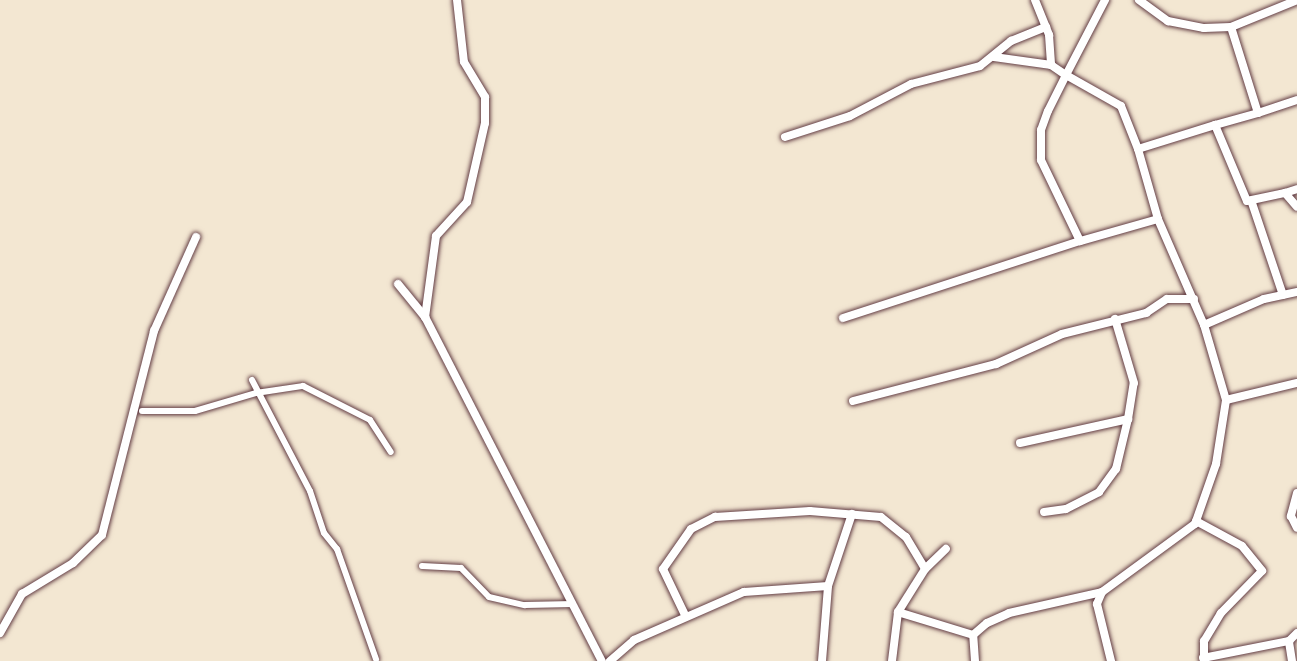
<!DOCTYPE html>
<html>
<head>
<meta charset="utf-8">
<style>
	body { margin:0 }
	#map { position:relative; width:1297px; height:661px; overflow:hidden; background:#f3e7d2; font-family:"Shantell Sans",sans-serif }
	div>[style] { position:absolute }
	.roads { filter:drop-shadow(0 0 2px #633d44) drop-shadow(0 0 2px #633d44) }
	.pedestrian>* { height:6px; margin:-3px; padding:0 3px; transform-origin:3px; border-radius:3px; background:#fff }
	.minor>* { height:8px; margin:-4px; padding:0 4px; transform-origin:4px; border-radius:4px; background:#fff }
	span { translate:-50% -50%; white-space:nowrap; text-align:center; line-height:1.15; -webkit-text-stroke:5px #f6f6f2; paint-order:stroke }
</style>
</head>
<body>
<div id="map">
	<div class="roads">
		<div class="pedestrian">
			<div style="left:252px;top:380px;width:125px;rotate:62.4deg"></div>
			<div style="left:310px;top:491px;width:44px;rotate:71.6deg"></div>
			<div style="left:324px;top:533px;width:21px;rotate:51deg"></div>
			<div style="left:337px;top:549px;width:117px;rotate:70.5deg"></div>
			<div style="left:142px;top:411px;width:53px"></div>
			<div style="left:195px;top:411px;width:64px;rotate:-16.4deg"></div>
			<div style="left:256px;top:393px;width:48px;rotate:-8.5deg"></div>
			<div style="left:303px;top:386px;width:75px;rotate:26.9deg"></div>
			<div style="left:370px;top:420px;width:38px;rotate:57deg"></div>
			<div style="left:422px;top:566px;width:39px;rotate:3deg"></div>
			<div style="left:461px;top:568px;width:40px;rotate:46deg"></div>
			<div style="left:489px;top:597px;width:37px;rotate:13deg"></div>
			<div style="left:525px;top:605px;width:48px;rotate:-1.2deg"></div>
		</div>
		<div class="minor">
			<div style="left:457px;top:0;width:62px;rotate:83.6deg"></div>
			<div style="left:464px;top:62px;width:41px;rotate:59deg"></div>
			<div style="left:485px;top:97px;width:26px;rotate:90deg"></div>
			<div style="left:485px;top:123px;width:81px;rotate:102.8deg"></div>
			<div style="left:467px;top:202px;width:46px;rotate:132.4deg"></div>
			<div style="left:436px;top:236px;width:82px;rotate:97.7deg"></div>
			<div style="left:425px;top:317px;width:387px;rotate:62.8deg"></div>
			<div style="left:1035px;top:0;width:38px;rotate:68deg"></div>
			<div style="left:1049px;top:35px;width:30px;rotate:86deg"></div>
			<div style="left:1051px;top:65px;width:18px;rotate:34deg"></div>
			<div style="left:1066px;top:75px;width:85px;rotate:-62.5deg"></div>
			<div style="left:1139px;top:0;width:36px;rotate:36deg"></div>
			<div style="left:1168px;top:21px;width:37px;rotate:11deg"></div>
			<div style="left:1204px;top:28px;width:27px;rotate:-2deg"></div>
			<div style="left:1231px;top:27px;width:71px;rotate:-22.2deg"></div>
			<div style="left:1231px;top:27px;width:90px;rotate:72.6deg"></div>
			<div style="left:1258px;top:113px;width:45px;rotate:164.4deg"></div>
			<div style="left:1215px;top:125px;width:82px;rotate:67.2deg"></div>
			<div style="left:1247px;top:201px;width:39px;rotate:-12deg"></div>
			<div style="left:1285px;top:193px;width:18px;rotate:49deg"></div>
			<div style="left:994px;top:57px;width:58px;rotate:8deg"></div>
			<div style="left:1258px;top:113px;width:41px;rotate:-18.4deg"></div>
			<div style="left:785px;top:137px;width:68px;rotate:-17.9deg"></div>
			<div style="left:850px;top:116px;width:69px;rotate:-27.7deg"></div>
			<div style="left:911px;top:84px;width:71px;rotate:-14.6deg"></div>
			<div style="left:980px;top:66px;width:40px;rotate:-39deg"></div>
			<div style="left:1011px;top:41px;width:38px;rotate:-22deg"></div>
			<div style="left:1138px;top:149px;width:73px;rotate:74.1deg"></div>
			<div style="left:1285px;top:193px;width:13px;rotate:-18deg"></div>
			<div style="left:1252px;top:203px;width:97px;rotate:71.4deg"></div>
			<div style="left:398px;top:284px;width:43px;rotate:50.7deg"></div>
			<div style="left:843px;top:318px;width:249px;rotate:-18deg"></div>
			<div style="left:1204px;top:325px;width:65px;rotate:-23.4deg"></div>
			<div style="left:1264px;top:299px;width:34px;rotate:-12deg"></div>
			<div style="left:1226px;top:400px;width:73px;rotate:-13.5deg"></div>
			<div style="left:853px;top:401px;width:148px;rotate:-14.5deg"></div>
			<div style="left:996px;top:364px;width:72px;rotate:-24.4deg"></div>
			<div style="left:1062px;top:334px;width:87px;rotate:-14deg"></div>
			<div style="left:1146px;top:313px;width:25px;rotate:-34deg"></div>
			<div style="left:1167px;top:299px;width:27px"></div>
			<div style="left:1020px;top:443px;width:111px;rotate:-12.5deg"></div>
			<div style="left:1128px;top:419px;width:36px;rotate:-81deg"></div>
			<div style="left:1134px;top:383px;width:67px;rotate:-106.5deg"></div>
			<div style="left:1297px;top:493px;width:24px;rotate:105deg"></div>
			<div style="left:1291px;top:516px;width:13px;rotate:63deg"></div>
			<div style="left:1044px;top:512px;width:22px;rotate:-8deg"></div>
			<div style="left:1066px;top:509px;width:37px;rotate:-27deg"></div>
			<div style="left:1099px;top:492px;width:29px;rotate:-54deg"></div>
			<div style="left:1116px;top:469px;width:51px;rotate:-76.5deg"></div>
			<div style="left:1196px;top:521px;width:52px;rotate:28.5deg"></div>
			<div style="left:1242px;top:546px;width:32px;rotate:51deg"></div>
			<div style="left:1262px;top:571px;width:59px;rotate:134.3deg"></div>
			<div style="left:1221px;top:613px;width:33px;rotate:121deg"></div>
			<div style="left:1204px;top:641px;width:20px;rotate:90deg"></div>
			<div style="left:1102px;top:592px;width:13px;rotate:113deg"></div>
			<div style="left:1097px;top:604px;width:59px;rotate:76.2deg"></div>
			<div style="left:898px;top:612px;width:78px;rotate:17deg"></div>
			<div style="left:685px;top:615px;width:51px;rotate:-115.6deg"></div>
			<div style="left:663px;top:569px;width:49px;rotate:-55deg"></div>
			<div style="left:691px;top:529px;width:27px;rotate:-27deg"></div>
			<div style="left:715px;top:517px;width:95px;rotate:-3.6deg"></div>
			<div style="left:810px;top:511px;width:71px;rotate:4.8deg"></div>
			<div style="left:881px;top:517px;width:32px;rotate:39deg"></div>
			<div style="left:906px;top:537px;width:37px;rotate:59deg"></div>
			<div style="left:0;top:633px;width:45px;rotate:-60.6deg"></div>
			<div style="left:22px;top:594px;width:60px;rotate:-31.3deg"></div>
			<div style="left:73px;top:563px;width:40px;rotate:-44deg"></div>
			<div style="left:102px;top:535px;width:211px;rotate:-75.7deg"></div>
			<div style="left:154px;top:331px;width:103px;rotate:-65.9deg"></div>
			<div style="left:1203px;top:658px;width:88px;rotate:-11.2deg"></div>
			<div style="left:610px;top:661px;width:32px;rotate:-41deg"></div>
			<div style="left:634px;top:640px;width:120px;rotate:-23.6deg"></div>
			<div style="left:744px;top:592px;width:84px;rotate:-4.1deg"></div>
			<div style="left:822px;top:661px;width:75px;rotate:-85.4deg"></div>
			<div style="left:828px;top:586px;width:76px;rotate:-71.6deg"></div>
			<div style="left:892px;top:661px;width:49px;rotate:-83deg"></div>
			<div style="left:898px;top:612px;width:51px;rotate:-57.9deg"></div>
			<div style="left:925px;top:569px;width:29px;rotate:-44deg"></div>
			<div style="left:975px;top:661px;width:26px;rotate:-94deg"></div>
			<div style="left:973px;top:635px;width:18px;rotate:-41deg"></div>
			<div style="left:987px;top:623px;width:24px;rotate:-24deg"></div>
			<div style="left:1009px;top:613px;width:95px;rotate:-12.7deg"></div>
			<div style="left:1102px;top:592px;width:115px;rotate:-36.2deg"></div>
			<div style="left:1195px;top:524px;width:64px;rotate:-70.7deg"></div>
			<div style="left:1216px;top:464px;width:65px;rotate:-81.1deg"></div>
			<div style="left:1226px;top:400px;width:78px;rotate:-106.3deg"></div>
			<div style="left:1204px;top:325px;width:116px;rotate:-113.5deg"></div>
			<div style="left:1158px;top:219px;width:81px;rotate:164.2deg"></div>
			<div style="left:1080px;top:241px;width:90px;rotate:-115.7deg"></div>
			<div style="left:1041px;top:160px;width:30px;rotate:-90deg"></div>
			<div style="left:1041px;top:130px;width:20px;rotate:-70deg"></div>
			<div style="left:1048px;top:111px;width:40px;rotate:-63.4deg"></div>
			<div style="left:1066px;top:75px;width:63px;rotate:29.4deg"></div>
			<div style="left:1121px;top:106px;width:46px;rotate:68.4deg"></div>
			<div style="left:1138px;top:149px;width:81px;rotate:-17.3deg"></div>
			<div style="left:1292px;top:661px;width:20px;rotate:-99deg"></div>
			<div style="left:1289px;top:641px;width:11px;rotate:-45deg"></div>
		</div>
	</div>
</div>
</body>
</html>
